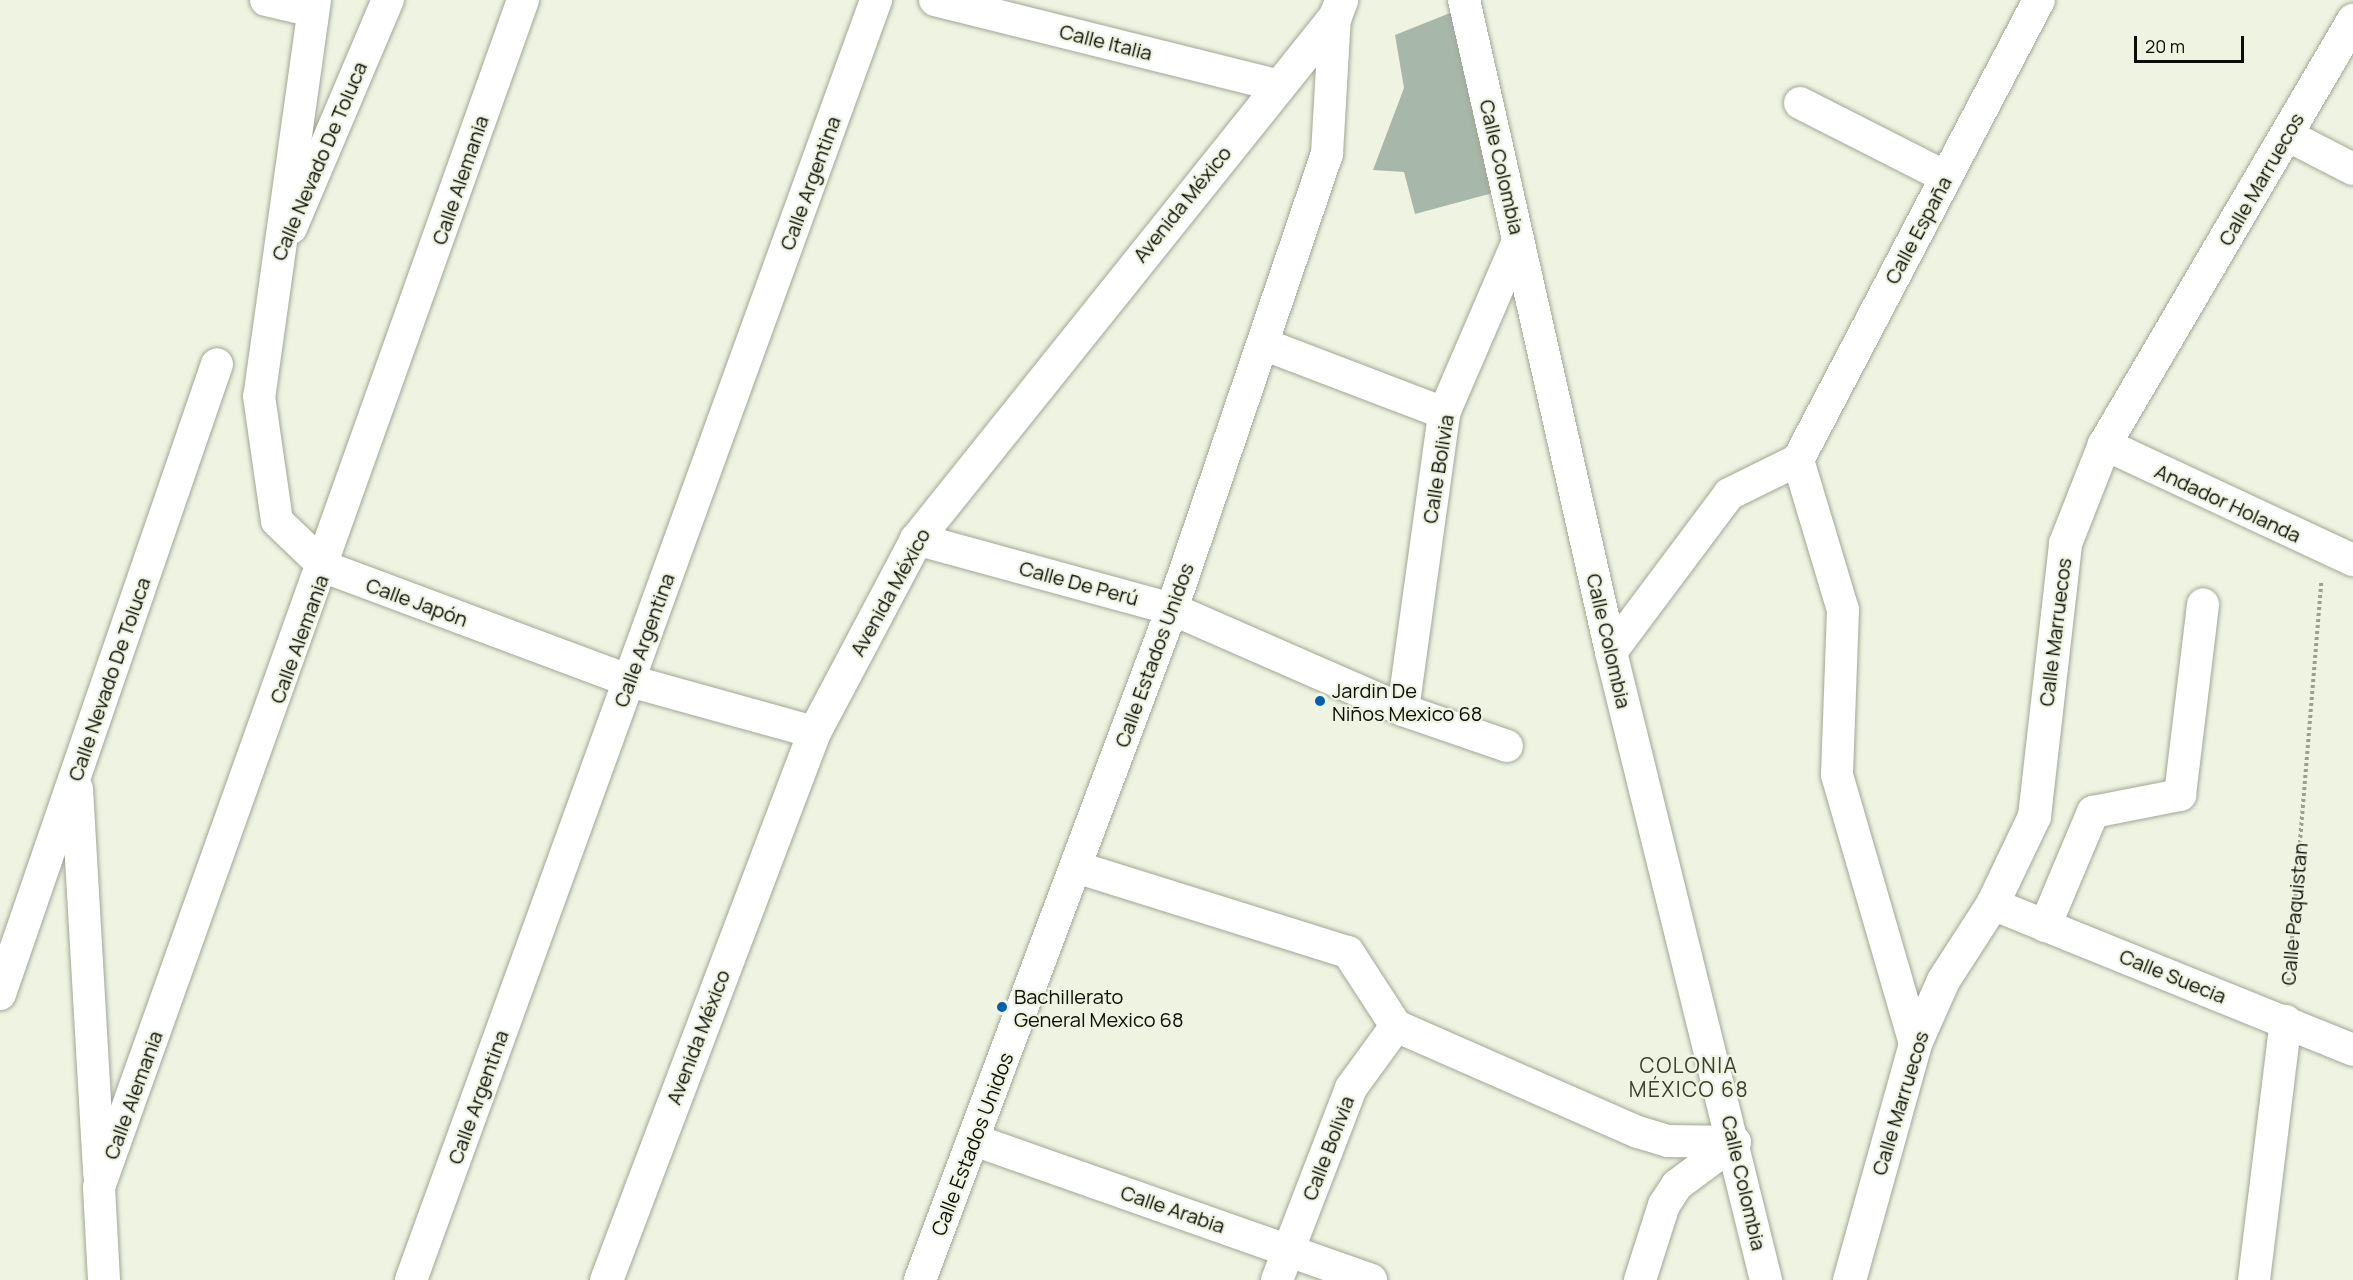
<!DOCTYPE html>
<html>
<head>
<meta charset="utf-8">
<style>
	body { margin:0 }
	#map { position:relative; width:2353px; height:1280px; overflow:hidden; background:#eef4e1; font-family:Manrope,sans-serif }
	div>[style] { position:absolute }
	.building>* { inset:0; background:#a7b7a9 }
	.path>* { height:4px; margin-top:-2px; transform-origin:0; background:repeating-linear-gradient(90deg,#9b9f91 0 3px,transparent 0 6px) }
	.roads { filter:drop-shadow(0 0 2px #a1a795) drop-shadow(0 0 2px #a1a795) }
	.street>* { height:32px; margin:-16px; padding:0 16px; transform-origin:16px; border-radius:16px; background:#fff }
	.secondary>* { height:33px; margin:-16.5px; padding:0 16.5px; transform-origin:16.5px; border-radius:16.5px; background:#fff }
	.dots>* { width:16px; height:16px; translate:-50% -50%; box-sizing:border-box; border:3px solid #eef4e1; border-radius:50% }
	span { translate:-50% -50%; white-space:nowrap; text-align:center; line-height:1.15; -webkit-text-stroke:4.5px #eef4e1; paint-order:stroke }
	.street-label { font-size:20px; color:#0b0d07 }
	.poi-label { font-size:20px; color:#0b0d07 }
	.left { translate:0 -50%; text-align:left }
	.neighbourhood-label { font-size:21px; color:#3a3f2f; letter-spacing:1.5px }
	.scale { position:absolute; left:2134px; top:36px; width:110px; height:27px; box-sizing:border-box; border:3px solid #0b0d07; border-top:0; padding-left:8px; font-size:18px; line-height:21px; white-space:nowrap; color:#0b0d07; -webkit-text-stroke:4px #eef4e1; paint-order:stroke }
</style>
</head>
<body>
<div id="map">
	<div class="building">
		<div style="clip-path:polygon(1455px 11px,1504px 190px,1415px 214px,1404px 172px,1373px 170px,1404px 88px,1395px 35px)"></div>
	</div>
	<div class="path">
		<div style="left:2288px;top:987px;width:406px;rotate:-85.3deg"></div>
	</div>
	<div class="roads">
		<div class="street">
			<div style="left:266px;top:0;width:48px;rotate:13.2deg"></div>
			<div style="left:315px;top:0;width:400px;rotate:98deg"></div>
			<div style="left:259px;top:396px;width:126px;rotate:81.8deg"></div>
			<div style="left:277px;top:521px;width:66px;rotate:43.8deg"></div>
			<div style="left:325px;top:567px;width:326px;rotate:20.5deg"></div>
			<div style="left:630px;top:681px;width:191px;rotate:15.5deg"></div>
			<div style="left:935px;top:0;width:352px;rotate:14deg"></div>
			<div style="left:1464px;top:0;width:668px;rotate:77.29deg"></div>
			<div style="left:1611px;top:652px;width:647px;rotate:76.14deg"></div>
			<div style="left:1800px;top:103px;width:164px;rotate:26.9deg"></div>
			<div style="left:2287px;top:135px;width:74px;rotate:27.3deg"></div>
			<div style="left:291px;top:228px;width:248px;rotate:-67deg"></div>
			<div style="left:1263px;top:344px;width:194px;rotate:20.9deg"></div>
			<div style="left:2104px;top:444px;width:275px;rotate:25deg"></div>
			<div style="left:1798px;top:460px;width:157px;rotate:73.3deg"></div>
			<div style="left:1843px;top:610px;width:165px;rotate:92.1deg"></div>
			<div style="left:1837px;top:775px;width:279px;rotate:73.8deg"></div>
			<div style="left:1798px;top:460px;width:519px;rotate:-62.35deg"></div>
			<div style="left:916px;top:539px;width:265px;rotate:15.3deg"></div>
			<div style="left:1172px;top:609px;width:252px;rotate:23.6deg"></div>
			<div style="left:1403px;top:710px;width:110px;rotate:19.1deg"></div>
			<div style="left:1611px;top:652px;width:197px;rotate:-53.2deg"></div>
			<div style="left:1729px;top:494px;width:77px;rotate:-26.2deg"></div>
			<div style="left:1403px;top:710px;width:300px;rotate:-82.1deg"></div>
			<div style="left:1444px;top:413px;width:187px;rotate:-66.7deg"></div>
			<div style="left:77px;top:789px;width:386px;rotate:86.7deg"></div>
			<div style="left:1076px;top:867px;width:285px;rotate:17.4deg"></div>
			<div style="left:1348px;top:952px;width:88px;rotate:57deg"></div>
			<div style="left:1396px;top:1026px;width:264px;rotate:23.7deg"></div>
			<div style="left:1638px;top:1132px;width:31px;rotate:17deg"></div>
			<div style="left:1668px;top:1141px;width:67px;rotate:0.9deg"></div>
			<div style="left:1992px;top:904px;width:389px;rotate:22deg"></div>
			<div style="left:2045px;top:926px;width:124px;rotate:-67.2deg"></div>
			<div style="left:2093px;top:812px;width:89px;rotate:-11.1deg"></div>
			<div style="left:2180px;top:795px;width:192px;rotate:-83.1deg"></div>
			<div style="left:0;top:994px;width:666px;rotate:-70.99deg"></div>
			<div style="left:974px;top:1140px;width:421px;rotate:19.4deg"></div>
			<div style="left:104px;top:1280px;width:93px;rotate:-93.1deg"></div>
			<div style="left:99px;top:1187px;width:1260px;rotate:-70.34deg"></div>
			<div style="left:411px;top:1280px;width:1362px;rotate:-70.03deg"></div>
			<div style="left:920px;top:1280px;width:717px;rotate:-69.42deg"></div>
			<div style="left:1172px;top:609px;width:481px;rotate:-71.2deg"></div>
			<div style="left:1327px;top:154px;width:138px;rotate:-86.7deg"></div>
			<div style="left:1277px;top:1280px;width:206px;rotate:-68.9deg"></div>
			<div style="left:1351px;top:1088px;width:77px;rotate:-54deg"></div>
			<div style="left:1640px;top:1280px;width:79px;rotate:-72.3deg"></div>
			<div style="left:1664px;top:1205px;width:24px;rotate:-57deg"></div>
			<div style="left:1677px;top:1185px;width:72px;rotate:-36.6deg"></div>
			<div style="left:2254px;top:1280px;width:261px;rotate:-83deg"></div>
		</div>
		<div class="secondary">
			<div style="left:606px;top:1280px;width:586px;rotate:-69.22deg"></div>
			<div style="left:814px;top:732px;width:218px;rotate:-62.1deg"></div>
			<div style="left:916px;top:539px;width:670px;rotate:-51.3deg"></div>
			<div style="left:1335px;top:16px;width:17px;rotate:-69deg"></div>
			<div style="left:1849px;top:1280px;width:246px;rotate:-74.4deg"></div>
			<div style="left:1915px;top:1043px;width:69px;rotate:-66deg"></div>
			<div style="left:1943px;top:980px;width:90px;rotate:-57.2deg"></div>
			<div style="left:1992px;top:904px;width:98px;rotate:-64.5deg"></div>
			<div style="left:2034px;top:816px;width:275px;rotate:-83.5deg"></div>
			<div style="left:2065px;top:543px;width:106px;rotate:-68.5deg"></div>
			<div style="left:2104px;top:444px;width:492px;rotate:-59.6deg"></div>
		</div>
	</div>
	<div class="dots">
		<div style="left:1320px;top:701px;background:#0160ad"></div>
		<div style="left:1002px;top:1007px;background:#0160ad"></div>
	</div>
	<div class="street-label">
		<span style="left:1106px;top:42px;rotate:14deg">Calle Italia</span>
		<span style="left:319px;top:161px;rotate:-67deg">Calle Nevado De Toluca</span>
		<span style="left:1502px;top:167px;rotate:77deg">Calle Colombia</span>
		<span style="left:2261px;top:179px;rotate:-60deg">Calle Marruecos</span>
		<span style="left:460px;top:180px;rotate:-71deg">Calle Alemania</span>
		<span style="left:810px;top:183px;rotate:-70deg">Calle Argentina</span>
		<span style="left:1182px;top:204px;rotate:-51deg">Avenida México</span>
		<span style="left:1918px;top:230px;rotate:-62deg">Calle España</span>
		<span style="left:1438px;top:469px;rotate:-81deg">Calle Bolivia</span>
		<span style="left:2228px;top:503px;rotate:25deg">Andador Holanda</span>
		<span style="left:1079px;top:583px;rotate:15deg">Calle De Perú</span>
		<span style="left:890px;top:592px;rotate:-61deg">Avenida México</span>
		<span style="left:417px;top:602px;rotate:20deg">Calle Japón</span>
		<span style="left:2055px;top:632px;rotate:-83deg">Calle Marruecos</span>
		<span style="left:299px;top:639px;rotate:-70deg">Calle Alemania</span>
		<span style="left:644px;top:640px;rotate:-70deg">Calle Argentina</span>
		<span style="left:1609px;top:641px;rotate:77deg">Calle Colombia</span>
		<span style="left:1154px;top:655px;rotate:-70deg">Calle Estados Unidos</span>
		<span style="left:109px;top:679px;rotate:-71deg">Calle Nevado De Toluca</span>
		<span style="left:2294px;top:914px;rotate:-85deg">Calle Paquistan</span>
		<span style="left:2173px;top:976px;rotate:22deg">Calle Suecia</span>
		<span style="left:698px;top:1037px;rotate:-69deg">Avenida México</span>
		<span style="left:133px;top:1095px;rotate:-70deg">Calle Alemania</span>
		<span style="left:478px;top:1097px;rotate:-70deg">Calle Argentina</span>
		<span style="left:1900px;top:1103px;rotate:-73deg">Calle Marruecos</span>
		<span style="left:972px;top:1144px;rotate:-69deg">Calle Estados Unidos</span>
		<span style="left:1328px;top:1148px;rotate:-69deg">Calle Bolivia</span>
		<span style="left:1744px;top:1183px;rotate:77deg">Calle Colombia</span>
		<span style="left:1173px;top:1209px;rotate:19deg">Calle Arabia</span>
	</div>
	<div class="poi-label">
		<span class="left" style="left:1332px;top:702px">Jardin De<br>Niños Mexico 68</span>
		<span class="left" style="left:1014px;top:1008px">Bachillerato<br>General Mexico 68</span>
	</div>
	<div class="neighbourhood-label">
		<span style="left:1689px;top:1077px">COLONIA<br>MÉXICO 68</span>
	</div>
	<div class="scale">20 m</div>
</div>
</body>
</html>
